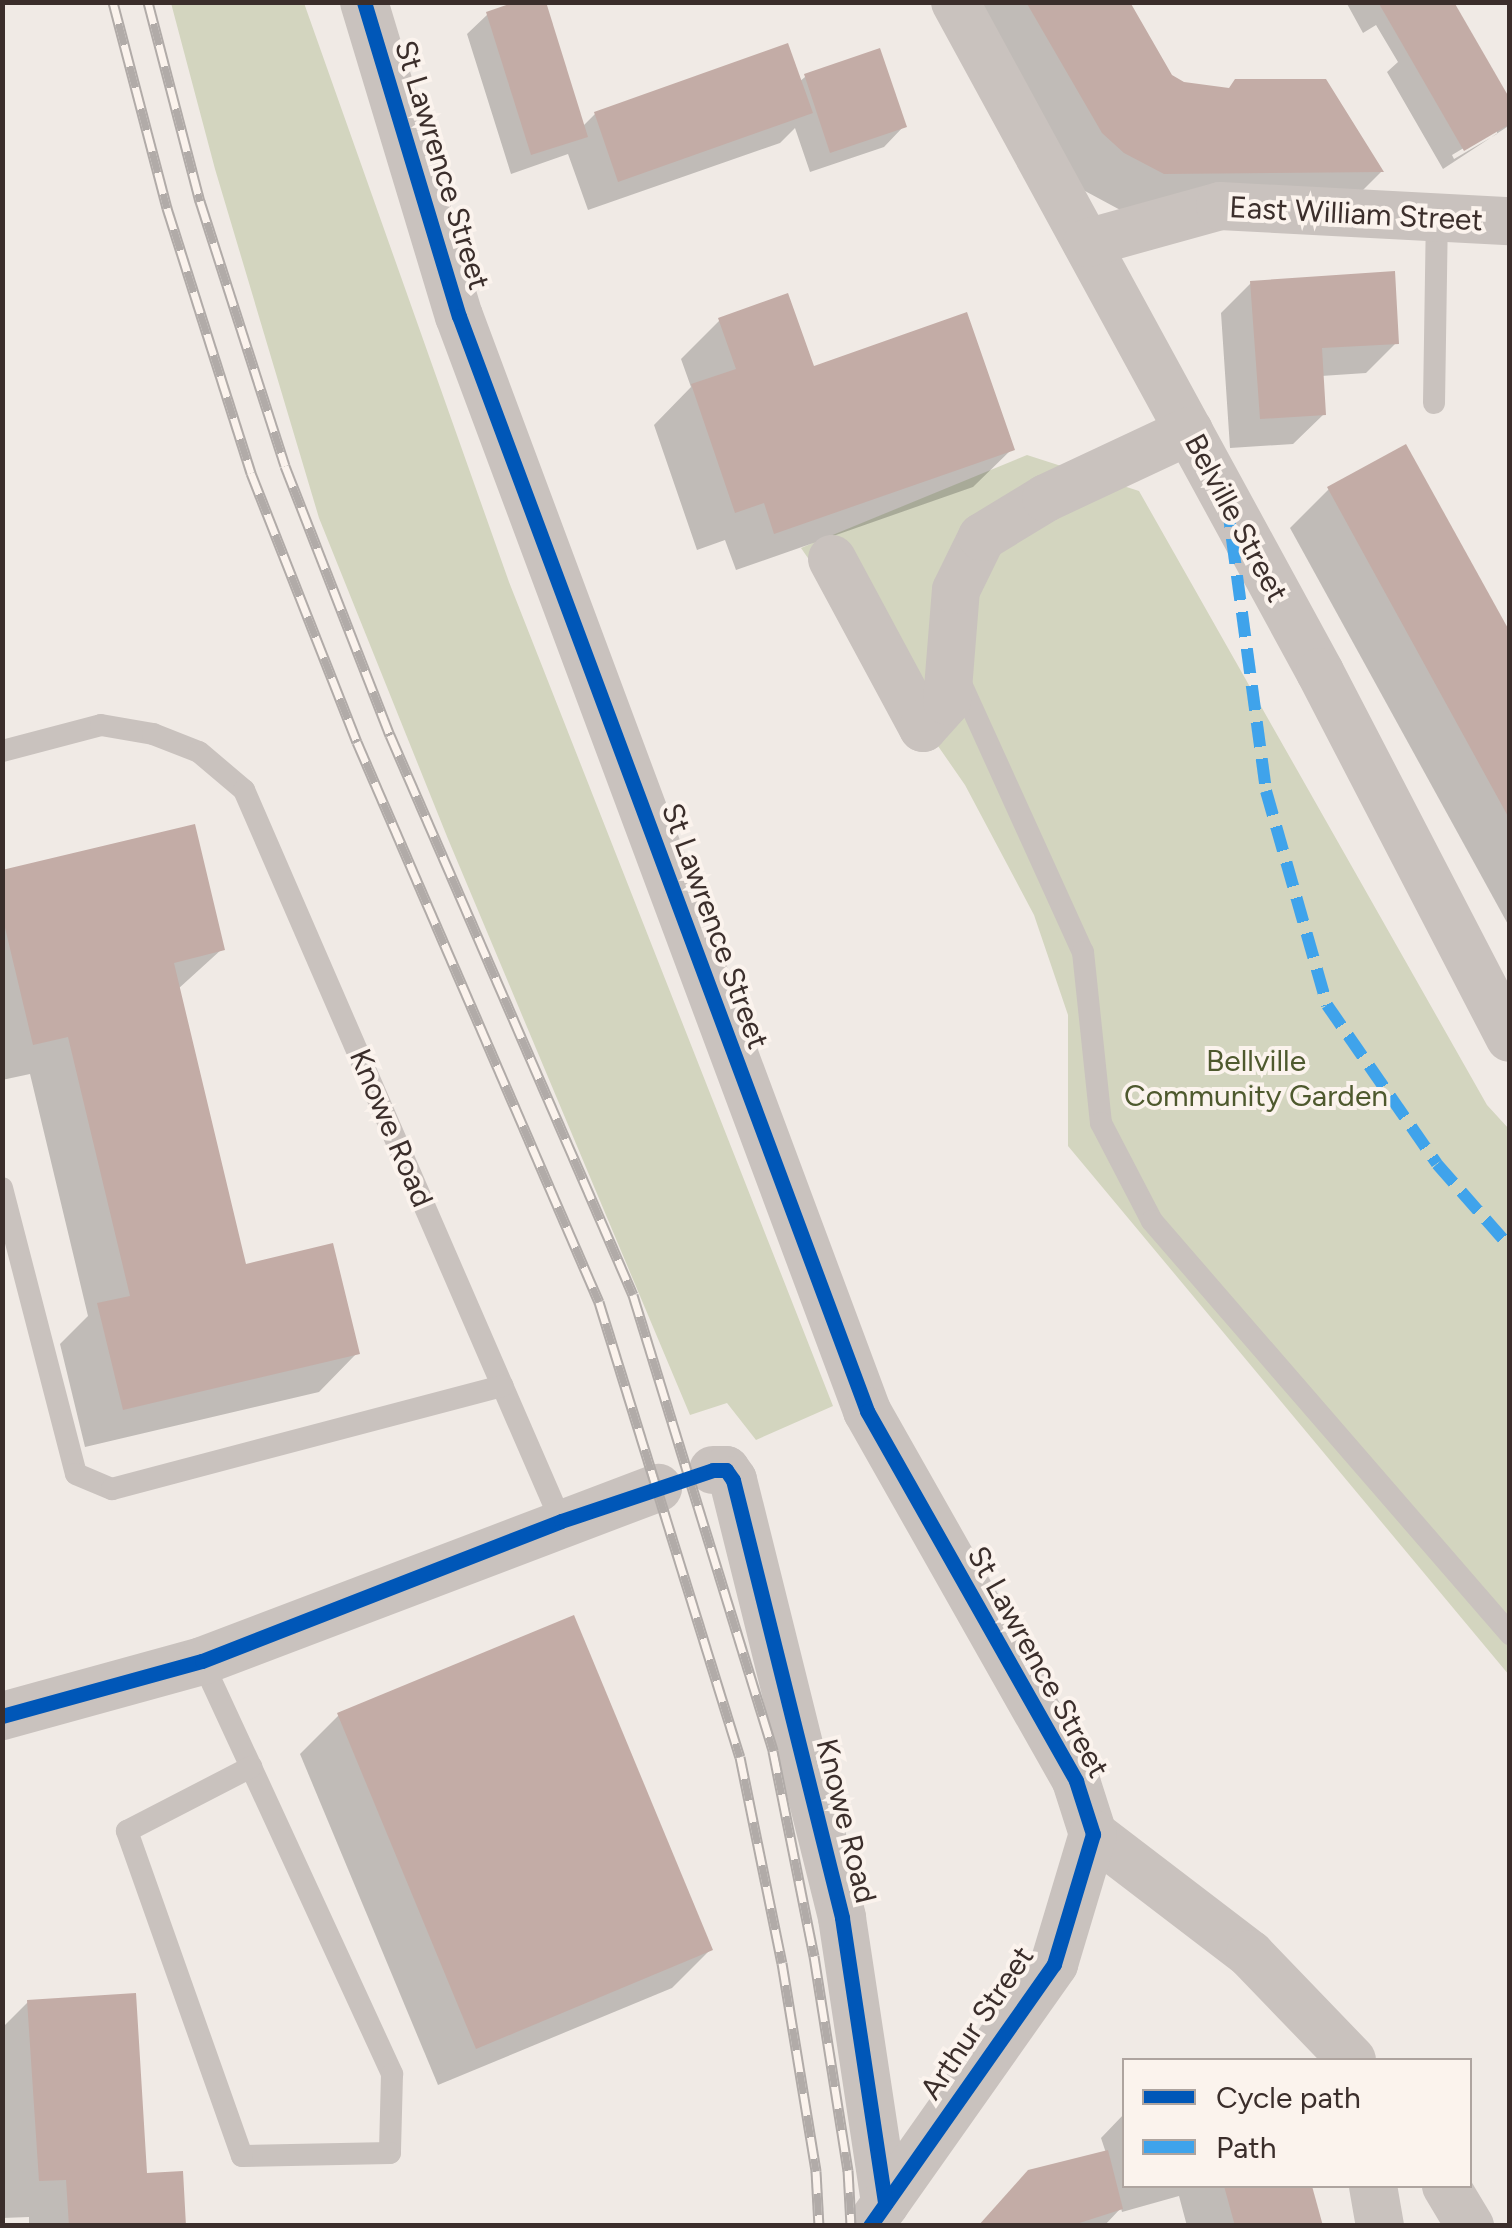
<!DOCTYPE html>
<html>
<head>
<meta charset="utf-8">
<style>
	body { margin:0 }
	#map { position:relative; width:1512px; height:2228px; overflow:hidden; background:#f0eae5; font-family:Figtree,sans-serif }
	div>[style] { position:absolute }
	.green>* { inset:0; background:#d3d5bf }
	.shadow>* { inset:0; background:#0003 }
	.building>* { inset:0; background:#c3aca6 }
	.service>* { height:22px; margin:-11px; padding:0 11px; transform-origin:11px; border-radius:11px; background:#c9c2be }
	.minor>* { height:48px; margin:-24px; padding:0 24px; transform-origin:24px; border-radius:24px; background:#c9c2be }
	.rail>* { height:11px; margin-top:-5.5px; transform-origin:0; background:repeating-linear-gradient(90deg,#fbf3ed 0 22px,#b1aba8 0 44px); box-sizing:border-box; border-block:2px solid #b1aba8 }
	.quiet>* { height:12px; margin-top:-6px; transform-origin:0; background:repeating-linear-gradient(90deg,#3fa3eb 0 25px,transparent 0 37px) }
	.cycleway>* { height:15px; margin:-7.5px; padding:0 7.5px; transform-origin:7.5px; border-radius:7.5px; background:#0057b8 }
	span { translate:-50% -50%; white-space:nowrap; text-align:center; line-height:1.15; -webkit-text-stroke:8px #fbf3ed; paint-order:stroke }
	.street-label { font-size:30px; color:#3b2e2b }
	.park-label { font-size:30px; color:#4e592e }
	.frame { position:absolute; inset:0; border:5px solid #3b2e2b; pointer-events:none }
	.legend { position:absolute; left:1122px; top:2058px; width:350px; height:130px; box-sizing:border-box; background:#fbf3ed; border:2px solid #aea49f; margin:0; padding:12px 18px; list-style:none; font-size:30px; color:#3b2e2b }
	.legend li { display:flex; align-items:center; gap:20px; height:50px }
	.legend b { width:50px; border:2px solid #aea49f }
</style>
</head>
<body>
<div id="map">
	<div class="green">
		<div style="clip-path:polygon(171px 3px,304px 3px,509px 582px,833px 1406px,756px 1440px,727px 1403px,690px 1415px,448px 839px,319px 518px,215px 169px)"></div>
		<div style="clip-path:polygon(1027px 455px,1139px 491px,1487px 1105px,1509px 1129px,1509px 1675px,1068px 1146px,1068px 1015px,1034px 915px,965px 785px,801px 548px)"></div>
	</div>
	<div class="shadow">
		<div style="clip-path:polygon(966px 2px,1128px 2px,1170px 77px,1183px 85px,1227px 90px,1325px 81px,1381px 172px,1343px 210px,1124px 212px,1085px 191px,1064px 171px)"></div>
		<div style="clip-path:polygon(evenodd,1346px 2px,1451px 2px,1510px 104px,1510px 125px,1443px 169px,1387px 72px,1398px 62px,1376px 25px,1363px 33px,1346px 2px,1497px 128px,1497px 134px,1454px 159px,1452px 155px,1497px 128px)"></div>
		<div style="clip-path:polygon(488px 14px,582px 127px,595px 114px,799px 82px,805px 77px,904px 126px,884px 147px,810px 172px,795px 128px,780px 143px,588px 210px,568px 154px,511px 174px,467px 34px)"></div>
		<div style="clip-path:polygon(1251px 283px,1396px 343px,1366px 373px,1321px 376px,1324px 414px,1293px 444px,1230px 448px,1221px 313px)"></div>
		<div style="clip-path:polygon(720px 320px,812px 369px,1012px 449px,973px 487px,736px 570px,725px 540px,697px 550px,654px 425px,691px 387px,681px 359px)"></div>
		<div style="clip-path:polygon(1329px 489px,1510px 637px,1510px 928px,1290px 528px)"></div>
		<div style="clip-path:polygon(2px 873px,222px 949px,178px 989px,244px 1267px,357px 1353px,319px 1392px,85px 1447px,60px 1344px,88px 1316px,30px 1074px,2px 1080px)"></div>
		<div style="clip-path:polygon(339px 1715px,710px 1950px,672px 1988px,438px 2085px,300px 1754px)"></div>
		<div style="clip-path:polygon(28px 2002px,144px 2176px,184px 2226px,29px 2226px,29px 2217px,2px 2218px,2px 2028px)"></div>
		<div style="clip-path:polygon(1124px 2114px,1124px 2186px,1310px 2186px,1321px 2226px,1187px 2226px,1179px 2196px,1122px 2212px,1121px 2208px,1104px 2226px,979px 2226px,1106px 2153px,1101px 2138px)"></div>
	</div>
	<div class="building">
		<div style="clip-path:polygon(515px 2px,546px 2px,588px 137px,531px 155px,486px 12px)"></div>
		<div style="clip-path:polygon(1026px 2px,1130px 2px,1172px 75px,1184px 82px,1229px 88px,1235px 79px,1326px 79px,1384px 172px,1164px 174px,1124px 153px,1102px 133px)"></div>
		<div style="clip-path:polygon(1378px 2px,1454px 2px,1510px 99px,1510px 124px,1464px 151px)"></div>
		<div style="clip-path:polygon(788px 43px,813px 113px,618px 182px,594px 112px)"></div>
		<div style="clip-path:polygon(880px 48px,907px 127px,830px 153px,804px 74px)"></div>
		<div style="clip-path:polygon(1395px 271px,1399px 344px,1322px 348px,1326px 415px,1260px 419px,1250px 281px)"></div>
		<div style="clip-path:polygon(788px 293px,814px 366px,967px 312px,1015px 450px,774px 534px,764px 503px,735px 513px,691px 384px,736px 369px,718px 318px)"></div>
		<div style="clip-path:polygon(1406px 444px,1510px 632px,1510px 820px,1327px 487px)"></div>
		<div style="clip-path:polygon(195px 824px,225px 950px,174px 963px,246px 1264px,333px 1243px,360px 1354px,123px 1410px,97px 1303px,130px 1296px,68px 1037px,33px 1045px,2px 915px,2px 870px)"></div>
		<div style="clip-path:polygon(574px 1615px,713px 1950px,476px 2049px,337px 1713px)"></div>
		<div style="clip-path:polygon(136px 1993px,147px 2173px,183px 2171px,186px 2226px,69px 2226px,66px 2180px,39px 2181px,27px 2000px)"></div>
		<div style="clip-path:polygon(1108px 2150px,1123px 2209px,1070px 2226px,978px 2226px,1028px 2170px)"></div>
		<div style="clip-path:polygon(1224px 2186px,1312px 2186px,1323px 2226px,1235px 2226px)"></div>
	</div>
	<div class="service">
		<div style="left:1434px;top:403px;width:186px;rotate:-89.1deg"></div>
		<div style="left:958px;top:677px;width:302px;rotate:65.6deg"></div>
		<div style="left:1083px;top:952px;width:172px;rotate:84deg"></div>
		<div style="left:1101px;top:1123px;width:110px;rotate:62.5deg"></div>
		<div style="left:1152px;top:1221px;width:547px;rotate:49.08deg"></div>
		<div style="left:2px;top:751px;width:102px;rotate:-14.7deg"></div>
		<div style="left:101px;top:725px;width:53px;rotate:9.8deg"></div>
		<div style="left:153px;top:734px;width:49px;rotate:21.4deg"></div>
		<div style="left:199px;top:752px;width:59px;rotate:40.2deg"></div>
		<div style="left:244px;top:790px;width:797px;rotate:66.56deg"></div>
		<div style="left:2px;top:1188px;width:295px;rotate:75.5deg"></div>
		<div style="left:76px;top:1474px;width:39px;rotate:23deg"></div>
		<div style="left:112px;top:1489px;width:404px;rotate:-14.8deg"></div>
		<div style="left:202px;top:1661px;width:117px;rotate:65.2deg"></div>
		<div style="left:251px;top:1767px;width:338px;rotate:65.3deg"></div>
		<div style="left:392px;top:2074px;width:79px;rotate:91.5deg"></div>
		<div style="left:390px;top:2153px;width:148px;rotate:178.8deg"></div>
		<div style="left:242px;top:2156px;width:345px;rotate:-109.5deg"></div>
		<div style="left:127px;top:1831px;width:140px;rotate:-27.3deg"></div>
	</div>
	<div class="minor">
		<div style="left:364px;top:2px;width:328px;rotate:73.2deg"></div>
		<div style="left:459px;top:316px;width:1169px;rotate:69.56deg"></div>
		<div style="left:867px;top:1411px;width:425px;rotate:60.5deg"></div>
		<div style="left:1076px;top:1781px;width:56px;rotate:72.2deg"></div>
		<div style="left:1093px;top:1834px;width:198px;rotate:37.4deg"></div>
		<div style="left:1250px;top:1954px;width:147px;rotate:46.1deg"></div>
		<div style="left:955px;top:2px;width:763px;rotate:61.42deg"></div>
		<div style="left:1320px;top:672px;width:412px;rotate:62.6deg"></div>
		<div style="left:1087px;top:243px;width:138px;rotate:-15.5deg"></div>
		<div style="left:1220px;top:206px;width:290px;rotate:3deg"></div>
		<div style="left:832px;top:559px;width:192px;rotate:61.7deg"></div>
		<div style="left:923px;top:728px;width:36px;rotate:-48deg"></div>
		<div style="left:947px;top:701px;width:111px;rotate:-85.4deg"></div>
		<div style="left:956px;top:590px;width:59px;rotate:-63.9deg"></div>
		<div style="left:982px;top:537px;width:75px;rotate:-31.4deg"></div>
		<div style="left:1046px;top:498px;width:158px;rotate:-25.1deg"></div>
		<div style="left:713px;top:1470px;width:13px"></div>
		<div style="left:726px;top:1470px;width:12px;rotate:55deg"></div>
		<div style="left:733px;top:1480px;width:451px;rotate:76deg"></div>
		<div style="left:842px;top:1918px;width:289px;rotate:81.4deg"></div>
		<div style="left:2px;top:1716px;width:207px;rotate:-15.4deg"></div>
		<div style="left:202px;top:1661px;width:488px;rotate:-20.8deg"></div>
		<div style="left:1373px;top:2186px;width:41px;rotate:80.1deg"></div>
		<div style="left:1446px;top:2186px;width:47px;rotate:59deg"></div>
		<div style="left:875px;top:2218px;width:311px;rotate:-54.8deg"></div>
		<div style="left:1054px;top:1964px;width:136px;rotate:-73.3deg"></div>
	</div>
	<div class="rail">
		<div style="left:113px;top:2px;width:213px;rotate:75.3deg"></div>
		<div style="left:167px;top:208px;width:278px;rotate:72.4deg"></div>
		<div style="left:251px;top:473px;width:289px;rotate:68.5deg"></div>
		<div style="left:357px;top:742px;width:610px;rotate:66.63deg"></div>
		<div style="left:599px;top:1302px;width:476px;rotate:72.8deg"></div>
		<div style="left:740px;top:1757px;width:210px;rotate:78.5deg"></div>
		<div style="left:782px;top:1963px;width:211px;rotate:80.7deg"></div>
		<div style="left:816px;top:2171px;width:55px;rotate:86.9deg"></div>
		<div style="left:148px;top:2px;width:206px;rotate:75.4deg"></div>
		<div style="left:200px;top:201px;width:278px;rotate:72.2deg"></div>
		<div style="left:285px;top:466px;width:289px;rotate:68.7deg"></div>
		<div style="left:390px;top:735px;width:610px;rotate:66.54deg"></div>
		<div style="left:633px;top:1295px;width:477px;rotate:72.9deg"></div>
		<div style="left:773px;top:1751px;width:209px;rotate:78.7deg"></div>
		<div style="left:814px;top:1956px;width:217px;rotate:81deg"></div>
		<div style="left:848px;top:2170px;width:56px;rotate:86.9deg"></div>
	</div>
	<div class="quiet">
		<div style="left:1227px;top:502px;width:292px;rotate:82.3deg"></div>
		<div style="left:1266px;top:791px;width:223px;rotate:74.1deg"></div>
		<div style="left:1327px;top:1005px;width:193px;rotate:55.3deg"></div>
		<div style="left:1437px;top:1164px;width:111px;rotate:48.7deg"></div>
	</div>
	<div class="cycleway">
		<div style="left:364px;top:2px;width:328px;rotate:73.2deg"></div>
		<div style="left:459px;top:316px;width:1169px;rotate:69.56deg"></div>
		<div style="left:867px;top:1411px;width:425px;rotate:60.5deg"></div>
		<div style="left:1076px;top:1781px;width:56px;rotate:72.2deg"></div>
		<div style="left:1093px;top:1834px;width:136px;rotate:106.7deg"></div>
		<div style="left:1054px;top:1964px;width:320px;rotate:125.1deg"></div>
		<div style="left:2px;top:1716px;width:207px;rotate:-15.4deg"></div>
		<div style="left:202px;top:1661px;width:385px;rotate:-21.3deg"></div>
		<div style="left:561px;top:1521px;width:160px;rotate:-18.5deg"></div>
		<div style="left:713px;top:1470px;width:13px"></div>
		<div style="left:726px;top:1470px;width:12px;rotate:55deg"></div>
		<div style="left:733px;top:1480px;width:451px;rotate:76deg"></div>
		<div style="left:842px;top:1918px;width:289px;rotate:81.4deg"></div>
	</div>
	<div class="street-label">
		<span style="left:442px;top:165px;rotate:73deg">St Lawrence Street</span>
		<span style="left:1356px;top:214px;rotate:3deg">East William Street</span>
		<span style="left:1236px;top:518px;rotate:62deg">Belville Street</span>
		<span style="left:715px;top:926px;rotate:70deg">St Lawrence Street</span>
		<span style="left:391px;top:1128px;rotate:67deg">Knowe Road</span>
		<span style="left:1038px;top:1662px;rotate:61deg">St Lawrence Street</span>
		<span style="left:846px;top:1821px;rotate:76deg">Knowe Road</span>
		<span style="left:977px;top:2023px;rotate:-56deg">Arthur Street</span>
	</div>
	<div class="park-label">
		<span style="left:1256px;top:1078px">Bellville<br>Community Garden</span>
	</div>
	<div class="frame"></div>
	<ul class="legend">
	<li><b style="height:12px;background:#0057b8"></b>Cycle path</li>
	<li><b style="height:12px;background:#3fa3eb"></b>Path</li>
	</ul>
</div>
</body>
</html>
